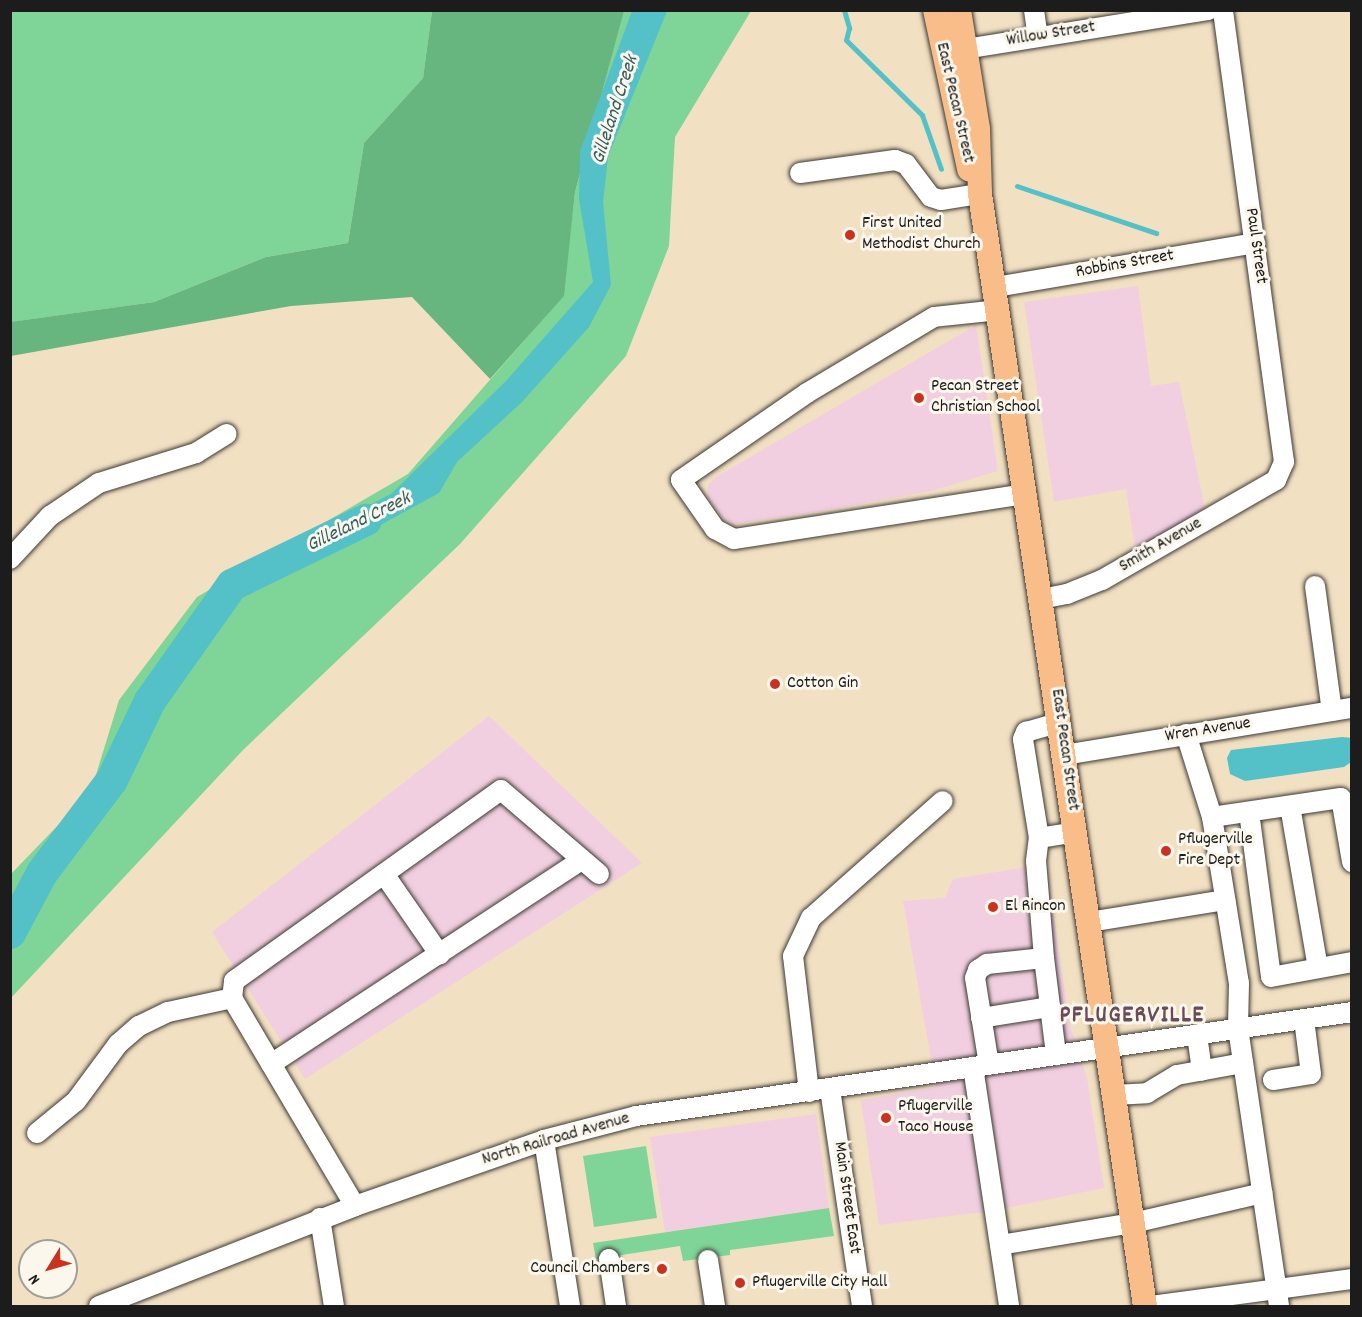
<!DOCTYPE html>
<html>
<head>
<meta charset="utf-8">
<style>
	body { margin:0 }
	#map { position:relative; width:1362px; height:1317px; overflow:hidden; background:#f2e0c2; font-family:Dekko,sans-serif }
	div>[style] { position:absolute }
	.built>* { inset:0; background:#f2cfe0 }
	.green>* { inset:0; background:#7fd497 }
	.forest>* { inset:0; background:#67b680 }
	.water>* { inset:0; background:#53c1c7 }
	.stream>* { height:5px; margin:-2.5px; padding:0 2.5px; transform-origin:2.5px; border-radius:2.5px; background:#53c1c7 }
	.river>* { height:32px; margin:-16px; padding:0 16px; transform-origin:16px; border-radius:16px; background:#53c1c7 }
	.roads { filter:drop-shadow(0 0 2px #3c3935) drop-shadow(0 0 2px #3c3935) }
	.minor>* { height:20px; margin:-10px; padding:0 10px; transform-origin:10px; border-radius:10px; background:#fff }
	.major>* { height:24px; margin:-12px; padding:0 12px; transform-origin:12px; border-radius:12px; background:#f8bd89 }
	.dots>* { width:16px; height:16px; translate:-50% -50%; box-sizing:border-box; border:3px solid #fbf7ec; border-radius:50% }
	span { translate:-50% -50%; white-space:nowrap; text-align:center; line-height:1.15; -webkit-text-stroke:6px #fbf7ec; paint-order:stroke }
	.street-label { font-size:18px; color:#1c1c1c }
	.poi-label { font-size:18px; color:#1c1c1c }
	.left { translate:0 -50%; text-align:left }
	.right { translate:-100% -50%; text-align:right }
	.water-label { font-size:20px; color:#325e60; font-style:italic }
	.district-label { font-size:24px; color:#6a4c59; font-weight:700; letter-spacing:1.5px }
	.frame { position:absolute; inset:0; border:12px solid #1c1c1c; pointer-events:none }
	.north { position:absolute; left:18px; top:1239px; width:60px; height:60px; box-sizing:border-box; background:#fbf7ec; border:2px solid #a29f99; border-radius:50%; rotate:233deg; font-size:16px; font-weight:700; line-height:24px; text-align:center; color:#1c1c1c }
	.north::after { content:''; display:block; margin:auto; width:21px; height:27px; background:#c8321e; clip-path:polygon(50% 0,100% 100%,50% 72%,0 100%) }
</style>
</head>
<body>
<div id="map">
	<div class="built">
		<div style="clip-path:polygon(1138px 286px,1151px 386px,1179px 382px,1205px 509px,1135px 549px,1126px 489px,1054px 502px,1024px 302px)"></div>
		<div style="clip-path:polygon(976px 325px,998px 471px,931px 491px,823px 511px,734px 524px,724px 520px,707px 496px,708px 485px,716px 477px)"></div>
		<div style="clip-path:polygon(489px 716px,642px 863px,305px 1079px,212px 932px)"></div>
		<div style="clip-path:polygon(1046px 864px,1070px 1026px,1087px 1078px,1104px 1188px,991px 1211px,879px 1225px,861px 1100px,936px 1087px,903px 901px,945px 898px,953px 879px)"></div>
		<div style="clip-path:polygon(816px 1114px,829px 1208px,665px 1232px,650px 1137px)"></div>
	</div>
	<div class="green">
		<div style="clip-path:polygon(624px 10px,751px 11px,675px 137px,669px 246px,626px 356px,460px 544px,243px 750px,11px 998px,11px 874px,91px 791px,119px 700px,197px 597px,408px 474px,563px 296px,575px 192px)"></div>
		<div style="clip-path:polygon(10px 11px,432px 11px,423px 78px,364px 143px,348px 243px,266px 257px,154px 302px,11px 322px)"></div>
		<div style="clip-path:polygon(646px 1146px,657px 1218px,594px 1227px,583px 1156px)"></div>
		<div style="clip-path:polygon(829px 1208px,834px 1236px,730px 1250px,730px 1255px,683px 1261px,680px 1246px,596px 1259px,593px 1243px)"></div>
	</div>
	<div class="forest">
		<div style="clip-path:polygon(432px 11px,624px 11px,575px 192px,564px 296px,490px 379px,412px 297px,291px 306px,11px 356px,10px 322px,154px 302px,266px 257px,348px 243px,364px 143px,423px 78px)"></div>
	</div>
	<div class="water">
		<div style="clip-path:polygon(632px 11px,667px 11px,608px 157px,603px 202px,611px 285px,589px 327px,522px 402px,457px 462px,439px 493px,329px 553px,328px 526px,391px 494px,507px 380px,593px 282px,579px 199px,580px 151px)"></div>
		<div style="clip-path:polygon(1342px 737px,1352px 738px,1351px 762px,1344px 767px,1245px 781px,1230px 774px,1227px 758px,1231px 750px)"></div>
	</div>
	<div class="stream">
		<div style="left:844px;top:10px;width:19px;rotate:74deg"></div>
		<div style="left:849px;top:28px;width:12px;rotate:104deg"></div>
		<div style="left:846px;top:40px;width:107px;rotate:44.6deg"></div>
		<div style="left:922px;top:115px;width:57px;rotate:70.6deg"></div>
		<div style="left:1017px;top:186px;width:147px;rotate:18.7deg"></div>
	</div>
	<div class="river">
		<div style="left:10px;top:933px;width:68px;rotate:-61.9deg"></div>
		<div style="left:42px;top:873px;width:116px;rotate:-53deg"></div>
		<div style="left:112px;top:780px;width:88px;rotate:-64.3deg"></div>
		<div style="left:150px;top:701px;width:142px;rotate:-54.7deg"></div>
		<div style="left:232px;top:585px;width:149px;rotate:-25.9deg"></div>
	</div>
	<div class="roads">
		<div class="minor">
			<div style="left:1034px;top:10px;width:27px;rotate:82deg"></div>
			<div style="left:965px;top:49px;width:247px;rotate:-9.1deg"></div>
			<div style="left:800px;top:173px;width:96px;rotate:-7.8deg"></div>
			<div style="left:895px;top:160px;width:12px;rotate:20deg"></div>
			<div style="left:906px;top:164px;width:41px;rotate:52.9deg"></div>
			<div style="left:931px;top:197px;width:10px;rotate:17deg"></div>
			<div style="left:941px;top:200px;width:39px;rotate:-9deg"></div>
			<div style="left:996px;top:287px;width:263px;rotate:-9.6deg"></div>
			<div style="left:999px;top:310px;width:65px;rotate:173.9deg"></div>
			<div style="left:934px;top:317px;width:148px;rotate:149.1deg"></div>
			<div style="left:807px;top:393px;width:153px;rotate:145.4deg"></div>
			<div style="left:681px;top:480px;width:60px;rotate:55.2deg"></div>
			<div style="left:715px;top:529px;width:21px;rotate:28deg"></div>
			<div style="left:734px;top:539px;width:295px;rotate:-8.8deg"></div>
			<div style="left:10px;top:559px;width:59px;rotate:-47.1deg"></div>
			<div style="left:50px;top:516px;width:59px;rotate:-34deg"></div>
			<div style="left:99px;top:483px;width:102px;rotate:-17.2deg"></div>
			<div style="left:196px;top:453px;width:36px;rotate:-32deg"></div>
			<div style="left:1315px;top:586px;width:126px;rotate:82.3deg"></div>
			<div style="left:1041px;top:599px;width:26px;rotate:-11deg"></div>
			<div style="left:1067px;top:594px;width:38px;rotate:-22deg"></div>
			<div style="left:1102px;top:580px;width:201px;rotate:-29.9deg"></div>
			<div style="left:1276px;top:480px;width:20px;rotate:-66deg"></div>
			<div style="left:1284px;top:462px;width:456px;rotate:-97.7deg"></div>
			<div style="left:1186px;top:734px;width:87px;rotate:72.6deg"></div>
			<div style="left:1212px;top:817px;width:168px;rotate:80.8deg"></div>
			<div style="left:1239px;top:983px;width:45px;rotate:91.3deg"></div>
			<div style="left:1238px;top:1028px;width:281px;rotate:81.6deg"></div>
			<div style="left:1064px;top:755px;width:292px;rotate:-9.3deg"></div>
			<div style="left:1290px;top:806px;width:164px;rotate:80.2deg"></div>
			<div style="left:1249px;top:812px;width:166px;rotate:82.4deg"></div>
			<div style="left:1271px;top:977px;width:82px;rotate:-10.5deg"></div>
			<div style="left:1212px;top:817px;width:130px;rotate:-8.4deg"></div>
			<div style="left:1341px;top:798px;width:65px;rotate:80.2deg"></div>
			<div style="left:1039px;top:838px;width:100px;rotate:-99.2deg"></div>
			<div style="left:1023px;top:739px;width:8px;rotate:-67deg"></div>
			<div style="left:1026px;top:732px;width:35px;rotate:-16deg"></div>
			<div style="left:384px;top:874px;width:98px;rotate:55.3deg"></div>
			<div style="left:1089px;top:922px;width:138px;rotate:-9.2deg"></div>
			<div style="left:1044px;top:958px;width:98px;rotate:82.9deg"></div>
			<div style="left:981px;top:1018px;width:70px;rotate:-9.1deg"></div>
			<div style="left:1197px;top:1035px;width:36px;rotate:82deg"></div>
			<div style="left:271px;top:1064px;width:372px;rotate:-33.3deg"></div>
			<div style="left:989px;top:1065px;width:88px;rotate:-99.1deg"></div>
			<div style="left:975px;top:978px;width:9px;rotate:-69deg"></div>
			<div style="left:978px;top:970px;width:11px;rotate:-34deg"></div>
			<div style="left:987px;top:964px;width:57px;rotate:-6deg"></div>
			<div style="left:1044px;top:958px;width:97px;rotate:-94.7deg"></div>
			<div style="left:1036px;top:861px;width:23px;rotate:-83deg"></div>
			<div style="left:1039px;top:838px;width:37px;rotate:-9deg"></div>
			<div style="left:973px;top:1067px;width:242px;rotate:81.4deg"></div>
			<div style="left:1273px;top:1080px;width:38px;rotate:-9deg"></div>
			<div style="left:1311px;top:1074px;width:55px;rotate:-97.3deg"></div>
			<div style="left:830px;top:1089px;width:219px;rotate:81.6deg"></div>
			<div style="left:809px;top:1092px;width:137px;rotate:-96.7deg"></div>
			<div style="left:793px;top:956px;width:42px;rotate:-64.7deg"></div>
			<div style="left:811px;top:918px;width:176px;rotate:-41.6deg"></div>
			<div style="left:1114px;top:1095px;width:33px;rotate:-3deg"></div>
			<div style="left:1147px;top:1093px;width:35px;rotate:-31deg"></div>
			<div style="left:1177px;top:1075px;width:67px;rotate:-10.3deg"></div>
			<div style="left:37px;top:1133px;width:50px;rotate:-39.4deg"></div>
			<div style="left:76px;top:1101px;width:71px;rotate:-53.6deg"></div>
			<div style="left:118px;top:1044px;width:28px;rotate:-41deg"></div>
			<div style="left:139px;top:1026px;width:32px;rotate:-26deg"></div>
			<div style="left:168px;top:1012px;width:66px;rotate:-12.3deg"></div>
			<div style="left:544px;top:1140px;width:168px;rotate:81.1deg"></div>
			<div style="left:355px;top:1206px;width:242px;rotate:-120.6deg"></div>
			<div style="left:232px;top:998px;width:17px;rotate:-83deg"></div>
			<div style="left:234px;top:981px;width:328px;rotate:-35.6deg"></div>
			<div style="left:501px;top:790px;width:129px;rotate:40.6deg"></div>
			<div style="left:320px;top:1218px;width:89px;rotate:81deg"></div>
			<div style="left:1000px;top:1245px;width:135px;rotate:-9.4deg"></div>
			<div style="left:1133px;top:1223px;width:133px;rotate:-13deg"></div>
			<div style="left:609px;top:1259px;width:48px;rotate:81.5deg"></div>
			<div style="left:708px;top:1260px;width:47px;rotate:81.3deg"></div>
			<div style="left:99px;top:1306px;width:275px;rotate:-21.3deg"></div>
			<div style="left:355px;top:1206px;width:200px;rotate:-19.2deg"></div>
			<div style="left:544px;top:1140px;width:95px;rotate:-14.6deg"></div>
			<div style="left:636px;top:1116px;width:724px;rotate:-8.26deg"></div>
			<div style="left:1150px;top:1306px;width:204px;rotate:-7.6deg"></div>
		</div>
		<div class="major">
			<div style="left:935px;top:10px;width:163px;rotate:77.9deg"></div>
			<div style="left:959px;top:10px;width:121px;rotate:80.9deg"></div>
			<div style="left:978px;top:129px;width:65px;rotate:88.2deg"></div>
			<div style="left:980px;top:194px;width:1124px;rotate:81.56deg"></div>
		</div>
	</div>
	<div class="dots">
		<div style="left:850px;top:235px;background:#c8321e"></div>
		<div style="left:919px;top:398px;background:#c8321e"></div>
		<div style="left:775px;top:684px;background:#c8321e"></div>
		<div style="left:1166px;top:851px;background:#c8321e"></div>
		<div style="left:993px;top:907px;background:#c8321e"></div>
		<div style="left:886px;top:1118px;background:#c8321e"></div>
		<div style="left:662px;top:1269px;background:#c8321e"></div>
		<div style="left:740px;top:1283px;background:#c8321e"></div>
	</div>
	<div class="street-label">
		<span style="left:1051px;top:35px;rotate:-9deg">Willow Street</span>
		<span style="left:954px;top:103px;rotate:77deg">East Pecan Street</span>
		<span style="left:1255px;top:246px;rotate:82deg">Paul Street</span>
		<span style="left:1125px;top:265px;rotate:-10deg">Robbins Street</span>
		<span style="left:1161px;top:546px;rotate:-30deg">Smith Avenue</span>
		<span style="left:1208px;top:731px;rotate:-9deg">Wren Avenue</span>
		<span style="left:1064px;top:750px;rotate:82deg">East Pecan Street</span>
		<span style="left:556px;top:1140px;rotate:-16deg">North Railroad Avenue</span>
		<span style="left:846px;top:1198px;rotate:82deg">Main Street East</span>
	</div>
	<div class="poi-label">
		<span class="left" style="left:862px;top:235px">First United<br>Methodist Church</span>
		<span class="left" style="left:931px;top:398px">Pecan Street<br>Christian School</span>
		<span class="left" style="left:787px;top:684px">Cotton Gin</span>
		<span class="left" style="left:1178px;top:851px">Pflugerville<br>Fire Dept</span>
		<span class="left" style="left:1005px;top:907px">El Rincon</span>
		<span class="left" style="left:898px;top:1118px">Pflugerville<br>Taco House</span>
		<span class="right" style="left:650px;top:1269px">Council Chambers</span>
		<span class="left" style="left:752px;top:1283px">Pflugerville City Hall</span>
	</div>
	<div class="water-label">
		<span style="left:616px;top:110px;rotate:-72deg">Gilleland Creek</span>
		<span style="left:359px;top:523px;rotate:-26deg">Gilleland Creek</span>
	</div>
	<div class="district-label">
		<span style="left:1132px;top:1017px">PFLUGERVILLE</span>
	</div>
	<div class="frame"></div>
	<div class="north">N</div>
</div>
</body>
</html>
